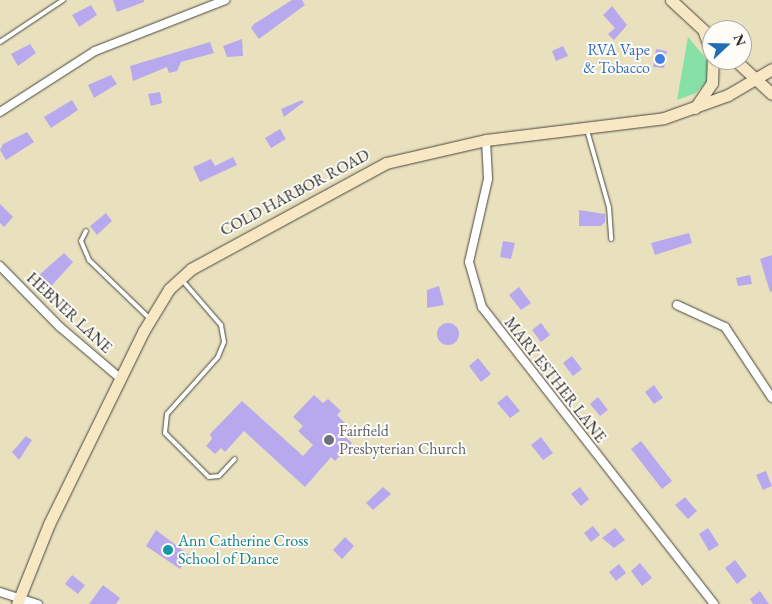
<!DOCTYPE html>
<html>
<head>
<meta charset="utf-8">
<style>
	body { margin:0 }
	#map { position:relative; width:772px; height:604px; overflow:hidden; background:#e9e1bd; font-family:"EB Garamond",serif }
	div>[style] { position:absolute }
	.green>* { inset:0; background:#87e1a7 }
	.building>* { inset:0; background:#b8a9ef }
	.round { border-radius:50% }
	.roads { filter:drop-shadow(0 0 1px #484641) drop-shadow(0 0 1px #484641) }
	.lane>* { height:4px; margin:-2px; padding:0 2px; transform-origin:2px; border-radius:2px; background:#fff }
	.street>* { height:8px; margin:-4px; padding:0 4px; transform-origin:4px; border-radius:4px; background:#fff }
	.secondary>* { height:11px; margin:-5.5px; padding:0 5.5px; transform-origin:5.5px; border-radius:5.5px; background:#f7e8c3 }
	.dots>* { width:14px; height:14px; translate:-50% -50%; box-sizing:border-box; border:2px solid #fdfcf7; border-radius:50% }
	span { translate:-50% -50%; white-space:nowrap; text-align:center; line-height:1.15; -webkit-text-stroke:4px #fdfcf7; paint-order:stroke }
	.shop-label { font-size:16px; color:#366cbe }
	.right { translate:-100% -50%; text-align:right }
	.street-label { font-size:16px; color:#2b2b2b }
	.worship-label { font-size:16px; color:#5b616d }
	.left { translate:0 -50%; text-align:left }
	.culture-label { font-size:16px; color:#0d838f }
	.north { position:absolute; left:702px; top:20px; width:50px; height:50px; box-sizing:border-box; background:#fdfcf7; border:1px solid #a9a8a5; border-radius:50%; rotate:69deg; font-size:14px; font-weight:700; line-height:20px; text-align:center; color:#2b2b2b }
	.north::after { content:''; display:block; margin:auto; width:18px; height:22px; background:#1f6fb2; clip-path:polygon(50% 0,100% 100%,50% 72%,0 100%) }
</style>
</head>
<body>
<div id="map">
	<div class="green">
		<div style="clip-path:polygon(688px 37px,709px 62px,707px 81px,696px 93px,677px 100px)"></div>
	</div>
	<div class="building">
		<div style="clip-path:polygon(113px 0,144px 0,144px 2px,117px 12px)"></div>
		<div style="clip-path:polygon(292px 0,302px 0,305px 5px,259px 39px,251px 28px,254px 24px)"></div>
		<div style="clip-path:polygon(91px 5px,97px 15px,79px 27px,72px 15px)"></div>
		<div style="clip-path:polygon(612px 6px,627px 25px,614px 40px,608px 34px,615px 28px,603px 15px)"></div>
		<div style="clip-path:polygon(242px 39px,243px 56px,227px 57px,223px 46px)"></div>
		<div style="clip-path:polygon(210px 42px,214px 53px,181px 62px,177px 71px,169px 73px,167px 67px,133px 81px,130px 66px)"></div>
		<div style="clip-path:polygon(30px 44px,36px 53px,18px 66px,11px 54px)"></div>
		<div style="clip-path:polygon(563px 46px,568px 56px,556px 61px,552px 51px)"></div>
		<div style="clip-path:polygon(656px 49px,667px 51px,664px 68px,653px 67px)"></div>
		<div style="clip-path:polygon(111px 75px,117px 84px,94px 98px,88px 85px)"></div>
		<div style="clip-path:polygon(160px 92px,162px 103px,151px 106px,148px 94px)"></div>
		<div style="clip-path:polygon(72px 100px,78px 110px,51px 128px,44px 117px)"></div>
		<div style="clip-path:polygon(302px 100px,304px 102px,284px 117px,281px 109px)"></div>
		<div style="clip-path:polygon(280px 129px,286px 139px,271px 148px,265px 138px)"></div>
		<div style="clip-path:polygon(27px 132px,34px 142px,6px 160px,0 150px,3px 144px)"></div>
		<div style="clip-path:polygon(233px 157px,237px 165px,200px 182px,193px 167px,211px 159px,215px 166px)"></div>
		<div style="clip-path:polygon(0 204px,13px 217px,4px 227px,0 223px)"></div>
		<div style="clip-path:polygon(579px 210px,605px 214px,605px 222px,601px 226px,579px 226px)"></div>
		<div style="clip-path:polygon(106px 213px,112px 221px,97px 235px,90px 226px)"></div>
		<div style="clip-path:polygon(689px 233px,692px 243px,655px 255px,651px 243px)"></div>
		<div style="clip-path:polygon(503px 241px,515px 243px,511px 259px,500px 257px)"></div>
		<div style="clip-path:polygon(64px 253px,73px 262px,46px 292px,37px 283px,38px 276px)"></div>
		<div style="clip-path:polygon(772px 255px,772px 291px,770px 292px,760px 259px)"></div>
		<div style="clip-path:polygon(750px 275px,752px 284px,738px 286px,736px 278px)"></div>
		<div style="clip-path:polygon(439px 286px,444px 305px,427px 308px,427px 290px)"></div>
		<div style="clip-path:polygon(519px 287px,531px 303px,521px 310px,509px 295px)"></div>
		<div class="round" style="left:437px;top:323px;width:22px;height:22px"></div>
		<div style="clip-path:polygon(541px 323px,550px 335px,541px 342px,532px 330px)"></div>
		<div style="clip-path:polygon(572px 356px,582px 369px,573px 376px,563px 363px)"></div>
		<div style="clip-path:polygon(478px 358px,491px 374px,481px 382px,469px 366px)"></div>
		<div style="clip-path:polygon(654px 385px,663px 398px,654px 404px,645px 392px)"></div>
		<div style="clip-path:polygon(314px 395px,323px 403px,328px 399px,341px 411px,337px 415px,347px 425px,340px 432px,352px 443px,335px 461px,331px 457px,305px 487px,244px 431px,225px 452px,221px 448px,215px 454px,206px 446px,212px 439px,210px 434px,242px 401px,303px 456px,313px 445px,298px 431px,303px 426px,293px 417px)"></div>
		<div style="clip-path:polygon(507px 395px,520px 411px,510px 418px,497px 403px)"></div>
		<div style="clip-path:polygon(598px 397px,608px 410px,600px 416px,590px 404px)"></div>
		<div style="clip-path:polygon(26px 436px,32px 440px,19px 460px,12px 452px)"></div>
		<div style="clip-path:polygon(541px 437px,553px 453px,543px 460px,531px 445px)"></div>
		<div style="clip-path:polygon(641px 441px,672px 481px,662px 489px,631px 449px)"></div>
		<div style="clip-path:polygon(766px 471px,772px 486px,763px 490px,756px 475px)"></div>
		<div style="clip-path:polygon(383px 487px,391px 494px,373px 510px,366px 503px)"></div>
		<div style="clip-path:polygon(580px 487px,589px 499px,581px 506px,571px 494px)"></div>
		<div style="clip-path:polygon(685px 497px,697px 511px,688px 519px,675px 505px)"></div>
		<div style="clip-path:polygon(593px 526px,600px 535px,591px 542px,584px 533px)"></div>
		<div style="clip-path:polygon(615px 528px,625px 540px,614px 548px,602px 538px)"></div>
		<div style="clip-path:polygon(708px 528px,719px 545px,709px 551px,699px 534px)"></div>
		<div style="clip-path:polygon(156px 530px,189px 555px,180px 569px,146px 546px)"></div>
		<div style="clip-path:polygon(345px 537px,354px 546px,342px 559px,333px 550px)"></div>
		<div style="clip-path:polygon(735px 560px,747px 576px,737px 584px,725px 568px)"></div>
		<div style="clip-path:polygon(640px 563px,652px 578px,642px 586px,631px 571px)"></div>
		<div style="clip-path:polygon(619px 564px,626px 573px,616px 581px,609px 572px)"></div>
		<div style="clip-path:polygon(72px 575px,85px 585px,78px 594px,65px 584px)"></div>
		<div style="clip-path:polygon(103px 585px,120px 598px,116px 604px,89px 604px)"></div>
		<div style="clip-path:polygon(760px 591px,769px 604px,753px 604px,750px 599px)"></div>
	</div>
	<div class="roads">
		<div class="lane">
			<div style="left:0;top:42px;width:76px;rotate:-33.7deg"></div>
			<div style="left:587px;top:130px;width:80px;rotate:74.1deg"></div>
			<div style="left:609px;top:207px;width:32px;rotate:86deg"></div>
			<div style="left:86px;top:231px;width:11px;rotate:117deg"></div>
			<div style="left:81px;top:241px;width:21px;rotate:67deg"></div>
			<div style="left:89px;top:260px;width:85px;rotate:44deg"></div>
			<div style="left:182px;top:280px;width:60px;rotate:49.1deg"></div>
			<div style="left:221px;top:325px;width:17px;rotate:80deg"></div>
			<div style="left:224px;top:342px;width:16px;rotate:112deg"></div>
			<div style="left:218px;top:357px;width:76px;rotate:131.8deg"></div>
			<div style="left:167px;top:414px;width:19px;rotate:96deg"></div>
			<div style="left:165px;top:433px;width:62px;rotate:45deg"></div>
			<div style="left:209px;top:477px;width:10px;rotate:-6deg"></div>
			<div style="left:219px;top:476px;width:23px;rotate:-47deg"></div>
		</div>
		<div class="street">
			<div style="left:0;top:112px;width:113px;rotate:-32.7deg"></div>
			<div style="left:95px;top:51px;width:140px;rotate:-21.4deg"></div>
			<div style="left:486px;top:140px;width:39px;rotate:87deg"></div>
			<div style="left:488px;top:179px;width:85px;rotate:102.9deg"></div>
			<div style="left:469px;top:262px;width:47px;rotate:73.9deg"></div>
			<div style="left:482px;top:307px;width:377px;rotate:52deg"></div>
			<div style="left:0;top:266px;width:86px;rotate:45.5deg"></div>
			<div style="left:60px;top:327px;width:79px;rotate:40.4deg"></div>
			<div style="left:677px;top:305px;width:53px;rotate:24.6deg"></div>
			<div style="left:725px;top:327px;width:85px;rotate:56.5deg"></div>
			<div style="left:0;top:592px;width:40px;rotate:18deg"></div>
		</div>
		<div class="secondary">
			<div style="left:671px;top:0;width:56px;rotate:42.8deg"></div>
			<div style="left:704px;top:32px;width:23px;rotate:70deg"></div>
			<div style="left:735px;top:60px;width:50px;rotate:42.6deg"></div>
			<div style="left:695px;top:108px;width:30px;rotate:-56deg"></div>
			<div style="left:712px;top:83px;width:23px;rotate:-88deg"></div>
			<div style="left:17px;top:604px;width:86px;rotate:-68.2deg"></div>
			<div style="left:49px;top:524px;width:214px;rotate:-63.9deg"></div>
			<div style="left:143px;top:332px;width:50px;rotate:-58.8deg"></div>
			<div style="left:169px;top:289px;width:30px;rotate:-42deg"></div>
			<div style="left:191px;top:269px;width:222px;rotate:-28.5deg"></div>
			<div style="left:386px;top:163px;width:103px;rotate:-13deg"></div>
			<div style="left:486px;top:140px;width:179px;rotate:-7deg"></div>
			<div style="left:664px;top:118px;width:68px;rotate:-19.8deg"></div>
			<div style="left:728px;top:95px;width:51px;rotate:-30.6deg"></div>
		</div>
	</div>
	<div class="dots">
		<div style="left:660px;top:59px;background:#3f7fe0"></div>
		<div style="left:329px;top:440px;background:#6b7280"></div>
		<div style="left:168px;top:550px;background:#0f9aa8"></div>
	</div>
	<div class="shop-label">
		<span class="right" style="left:650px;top:59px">RVA Vape<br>&amp; Tobacco</span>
	</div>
	<div class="street-label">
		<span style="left:295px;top:193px;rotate:-28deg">COLD HARBOR ROAD</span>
		<span style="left:69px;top:313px;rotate:43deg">HEBNER LANE</span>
		<span style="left:555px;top:380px;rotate:52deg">MARY ESTHER LANE</span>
	</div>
	<div class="worship-label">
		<span class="left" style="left:339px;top:440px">Fairfield<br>Presbyterian Church</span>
	</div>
	<div class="culture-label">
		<span class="left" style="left:178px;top:550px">Ann Catherine Cross<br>School of Dance</span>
	</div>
	<div class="north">N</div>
</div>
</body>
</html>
